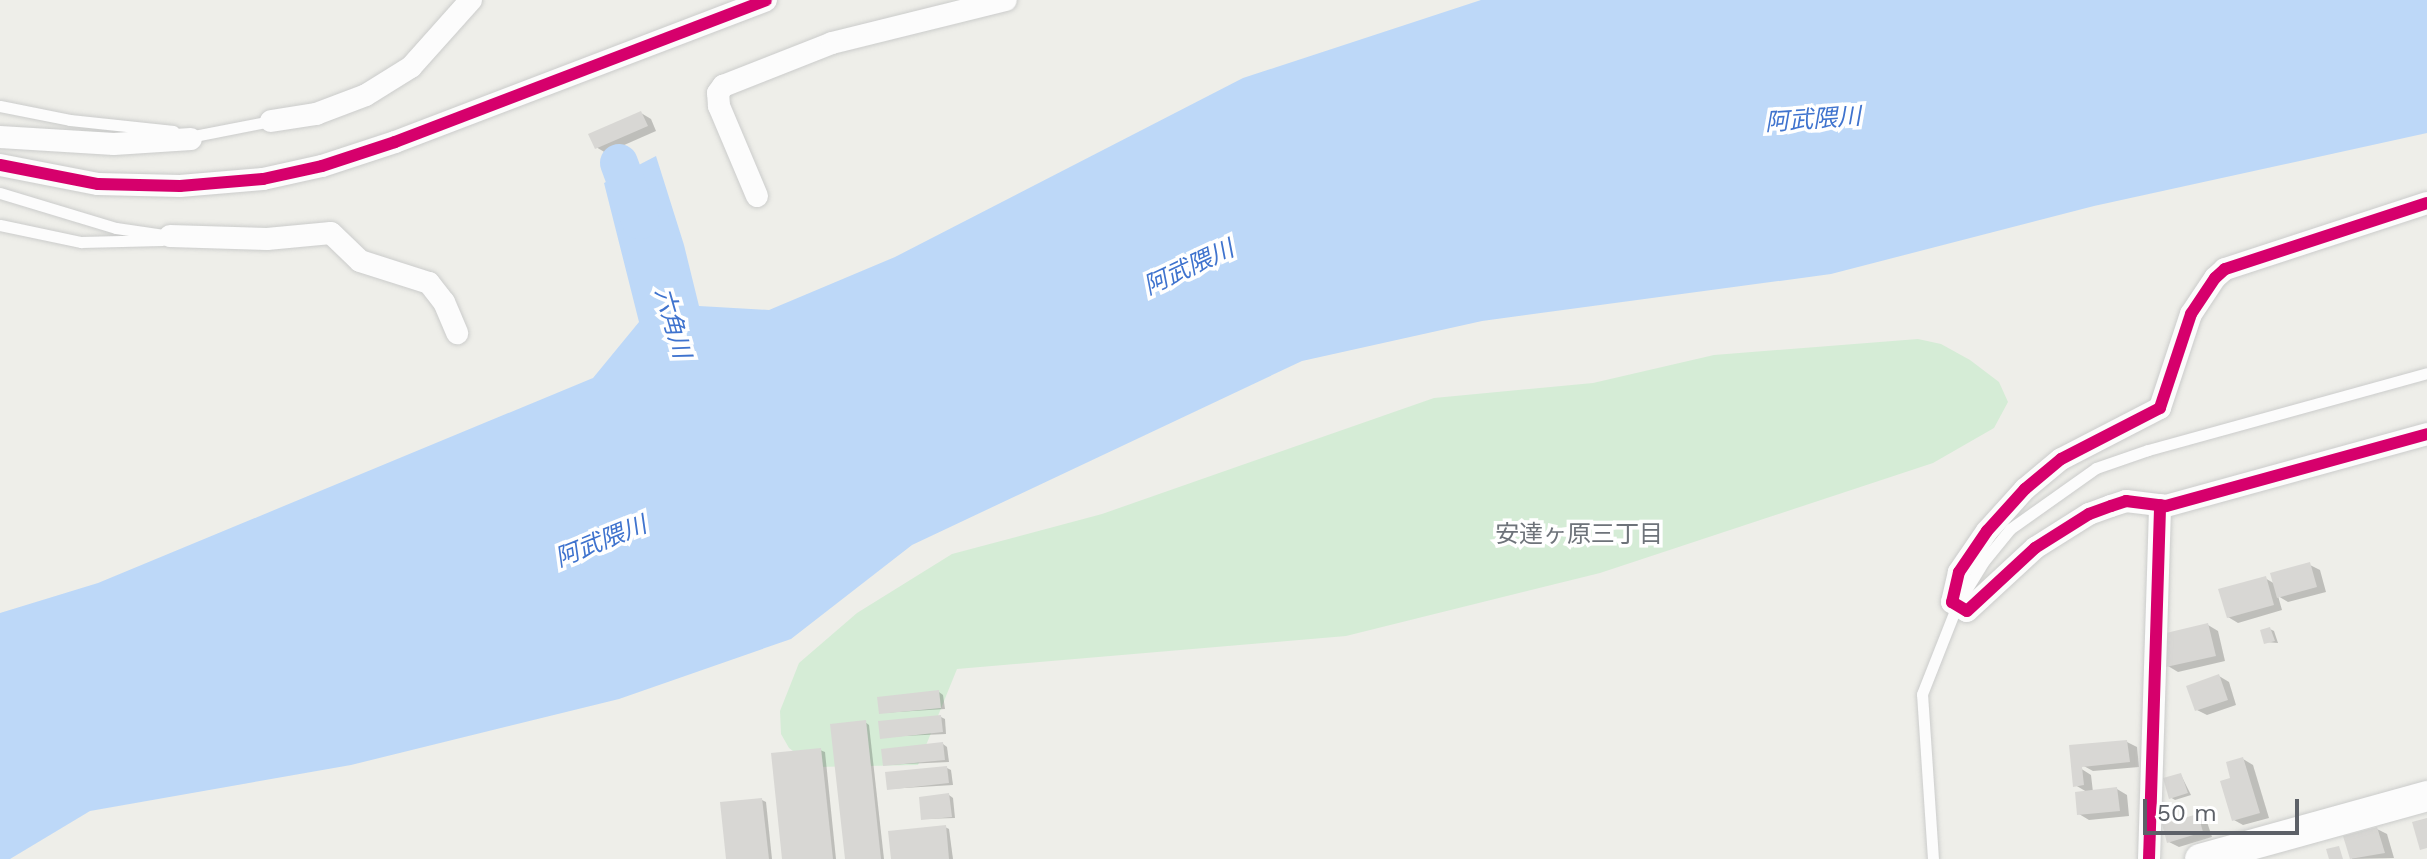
<!DOCTYPE html>
<html>
<head>
<meta charset="utf-8">
<style>
	body { margin:0 }
	#map { position:relative; width:2427px; height:859px; overflow:hidden; background:#eeeee9; font-family:"Work Sans","Noto Sans JP",sans-serif }
	div>[style] { position:absolute }
	.green>* { inset:0; background:#d5ecd6 }
	.water>* { inset:0; background:#bdd8f8 }
	.shadow>* { inset:0; background:#0003 }
	.river>* { height:38px; margin:-19px; padding:0 19px; transform-origin:19px; border-radius:19px; background:#bdd8f8 }
	.building>* { inset:0; background:#d8d7d4 }
	.roads { filter:drop-shadow(0 0 2px #cbcccb) drop-shadow(0 0 2px #cbcccb) }
	.lane>* { height:11px; margin:-5.5px; padding:0 5.5px; transform-origin:5.5px; border-radius:5.5px; background:#fcfcfc }
	.street>* { height:22px; margin:-11px; padding:0 11px; transform-origin:11px; border-radius:11px; background:#fcfcfc }
	.secondary>* { height:30px; margin:-15px; padding:0 15px; transform-origin:15px; border-radius:15px; background:#fcfcfc }
	.cycleway>* { height:12px; margin:-6px; padding:0 6px; transform-origin:6px; border-radius:6px; background:#d6006c }
	span { translate:-50% -50%; white-space:nowrap; text-align:center; line-height:1.15; -webkit-text-stroke:7px #fff; paint-order:stroke }
	.water-label { font-size:24px; color:#3f73ce; font-style:italic }
	.neighbourhood-label { font-size:24px; color:#6e737a }
	.scale { position:absolute; left:2143px; top:799px; width:156px; height:36px; box-sizing:border-box; border:4px solid #5d6168; border-top:0; padding-left:10px; font-size:24px; line-height:28px; white-space:nowrap; color:#5d6168; -webkit-text-stroke:6px #fff; paint-order:stroke }
</style>
</head>
<body>
<div id="map">
	<div class="green">
		<div style="clip-path:polygon(1918px 339px,1941px 344px,1970px 360px,1999px 382px,2008px 402px,1994px 428px,1933px 463px,1600px 573px,1346px 636px,957px 669px,918px 765px,815px 767px,789px 748px,781px 734px,780px 711px,799px 663px,857px 613px,952px 554px,1102px 514px,1434px 398px,1593px 383px,1714px 355px)"></div>
	</div>
	<div class="water">
		<div style="clip-path:polygon(1481px 0,2427px 0,2427px 133px,2094px 206px,1831px 274px,1482px 321px,1302px 361px,912px 545px,791px 639px,619px 699px,351px 765px,90px 811px,10px 859px,0 859px,0 613px,98px 583px,593px 378px,639px 322px,604px 183px,656px 156px,684px 245px,699px 306px,769px 310px,895px 257px,1243px 78px)"></div>
	</div>
	<div class="shadow">
		<div style="clip-path:polygon(641px 113px,651px 119px,656px 131px,606px 153px,596px 147px)"></div>
		<div style="clip-path:polygon(2310px 565px,2320px 570px,2326px 592px,2288px 602px,2278px 596px,2282px 610px,2238px 623px,2228px 617px,2265px 578px,2275px 584px)"></div>
		<div style="clip-path:polygon(2208px 625px,2218px 631px,2225px 661px,2178px 672px,2168px 666px)"></div>
		<div style="clip-path:polygon(2270px 629px,2274px 631px,2278px 643px,2266px 642px)"></div>
		<div style="clip-path:polygon(2219px 676px,2229px 682px,2236px 705px,2207px 715px,2197px 710px)"></div>
		<div style="clip-path:polygon(939px 692px,943px 695px,945px 709px,881px 713px)"></div>
		<div style="clip-path:polygon(941px 717px,945px 719px,946px 734px,882px 737px)"></div>
		<div style="clip-path:polygon(865px 722px,869px 725px,884px 859px,847px 859px)"></div>
		<div style="clip-path:polygon(2127px 742px,2137px 747px,2139px 767px,2093px 771px,2080px 764px,2080px 768px,2091px 775px,2093px 792px,2117px 789px,2127px 795px,2129px 816px,2089px 820px,2079px 814px,2087px 792px,2075px 785px,2071px 747px)"></div>
		<div style="clip-path:polygon(943px 744px,947px 747px,949px 762px,884px 765px)"></div>
		<div style="clip-path:polygon(820px 750px,825px 752px,836px 859px,784px 859px)"></div>
		<div style="clip-path:polygon(2243px 759px,2253px 765px,2269px 818px,2243px 825px,2234px 820px,2233px 780px)"></div>
		<div style="clip-path:polygon(947px 768px,951px 770px,953px 785px,888px 789px)"></div>
		<div style="clip-path:polygon(2181px 775px,2191px 795px,2175px 800px,2170px 797px)"></div>
		<div style="clip-path:polygon(949px 795px,953px 798px,955px 818px,923px 819px)"></div>
		<div style="clip-path:polygon(762px 800px,766px 802px,772px 859px,728px 859px)"></div>
		<div style="clip-path:polygon(2198px 816px,2207px 822px,2212px 837px,2179px 847px,2169px 842px)"></div>
		<div style="clip-path:polygon(945px 827px,949px 829px,953px 859px,893px 859px)"></div>
		<div style="clip-path:polygon(2377px 829px,2387px 834px,2394px 858px,2352px 859px,2346px 838px)"></div>
	</div>
	<div class="river">
		<div style="left:619px;top:163px;width:61px;rotate:69.8deg"></div>
	</div>
	<div class="building">
		<div style="clip-path:polygon(641px 111px,648px 126px,595px 149px,588px 134px)"></div>
		<div style="clip-path:polygon(2310px 562px,2317px 587px,2277px 598px,2270px 573px)"></div>
		<div style="clip-path:polygon(2266px 576px,2274px 605px,2227px 618px,2218px 589px)"></div>
		<div style="clip-path:polygon(2208px 623px,2216px 656px,2166px 667px,2166px 633px)"></div>
		<div style="clip-path:polygon(2270px 627px,2275px 641px,2264px 644px,2260px 630px)"></div>
		<div style="clip-path:polygon(2219px 674px,2228px 700px,2195px 711px,2186px 686px)"></div>
		<div style="clip-path:polygon(939px 690px,941px 708px,879px 714px,877px 697px)"></div>
		<div style="clip-path:polygon(941px 715px,943px 732px,880px 739px,878px 721px)"></div>
		<div style="clip-path:polygon(866px 720px,881px 859px,845px 859px,830px 724px)"></div>
		<div style="clip-path:polygon(2127px 740px,2130px 762px,2082px 767px,2084px 785px,2073px 787px,2069px 745px)"></div>
		<div style="clip-path:polygon(943px 742px,945px 760px,883px 766px,881px 749px)"></div>
		<div style="clip-path:polygon(821px 748px,833px 859px,782px 859px,771px 753px)"></div>
		<div style="clip-path:polygon(2243px 757px,2260px 813px,2232px 821px,2220px 781px,2230px 778px,2226px 762px)"></div>
		<div style="clip-path:polygon(947px 766px,949px 783px,887px 790px,885px 772px)"></div>
		<div style="clip-path:polygon(2181px 773px,2188px 793px,2169px 799px,2163px 778px)"></div>
		<div style="clip-path:polygon(2117px 787px,2120px 811px,2077px 815px,2075px 792px)"></div>
		<div style="clip-path:polygon(949px 793px,952px 817px,921px 820px,919px 797px)"></div>
		<div style="clip-path:polygon(762px 798px,769px 859px,726px 859px,720px 802px)"></div>
		<div style="clip-path:polygon(2198px 814px,2203px 832px,2167px 843px,2162px 824px)"></div>
		<div style="clip-path:polygon(2427px 818px,2427px 848px,2420px 850px,2412px 822px)"></div>
		<div style="clip-path:polygon(946px 825px,949px 859px,891px 859px,888px 831px)"></div>
		<div style="clip-path:polygon(2377px 827px,2385px 853px,2350px 859px,2343px 836px)"></div>
		<div style="clip-path:polygon(2339px 846px,2343px 859px,2329px 859px,2326px 849px)"></div>
	</div>
	<div class="roads">
		<div class="lane">
			<div style="left:0;top:106px;width:71px;rotate:11.3deg"></div>
			<div style="left:70px;top:120px;width:104px;rotate:6.1deg"></div>
			<div style="left:189px;top:137px;width:84px;rotate:-11deg"></div>
			<div style="left:0;top:193px;width:121px;rotate:16.8deg"></div>
			<div style="left:116px;top:228px;width:55px;rotate:8.4deg"></div>
			<div style="left:0;top:225px;width:83px;rotate:11.9deg"></div>
			<div style="left:81px;top:242px;width:81px;rotate:-1.4deg"></div>
			<div style="left:1933px;top:859px;width:165px;rotate:-93.8deg"></div>
			<div style="left:1922px;top:694px;width:96px;rotate:-68.5deg"></div>
			<div style="left:1957px;top:605px;width:52px;rotate:-58.5deg"></div>
			<div style="left:1984px;top:561px;width:41px;rotate:-50.9deg"></div>
			<div style="left:2010px;top:529px;width:105px;rotate:-35.3deg"></div>
			<div style="left:2096px;top:468px;width:55px;rotate:-19.1deg"></div>
			<div style="left:2148px;top:450px;width:289px;rotate:-15.4deg"></div>
		</div>
		<div class="street">
			<div style="left:271px;top:121px;width:46px;rotate:-8.8deg"></div>
			<div style="left:316px;top:114px;width:53px;rotate:-20.8deg"></div>
			<div style="left:366px;top:95px;width:53px;rotate:-31.9deg"></div>
			<div style="left:411px;top:67px;width:90px;rotate:-48.2deg"></div>
			<div style="left:0;top:137px;width:114px;rotate:3.5deg"></div>
			<div style="left:114px;top:144px;width:77px;rotate:-3.7deg"></div>
			<div style="left:0;top:165px;width:100px;rotate:11deg"></div>
			<div style="left:98px;top:184px;width:82px;rotate:1.4deg"></div>
			<div style="left:180px;top:186px;width:83px;rotate:-4.8deg"></div>
			<div style="left:263px;top:179px;width:60px;rotate:-12.4deg"></div>
			<div style="left:322px;top:166px;width:77px;rotate:-18.2deg"></div>
			<div style="left:395px;top:142px;width:397px;rotate:-20.9deg"></div>
			<div style="left:757px;top:196px;width:98px;rotate:-112.9deg"></div>
			<div style="left:719px;top:106px;width:13px;rotate:-94deg"></div>
			<div style="left:718px;top:93px;width:9px;rotate:-54deg"></div>
			<div style="left:723px;top:86px;width:117px;rotate:-21.5deg"></div>
			<div style="left:832px;top:43px;width:179px;rotate:-13.9deg"></div>
			<div style="left:2427px;top:203px;width:213px;rotate:161.9deg"></div>
			<div style="left:2225px;top:269px;width:13px;rotate:138deg"></div>
			<div style="left:2215px;top:278px;width:43px;rotate:123.7deg"></div>
			<div style="left:2191px;top:314px;width:99px;rotate:108.3deg"></div>
			<div style="left:2160px;top:408px;width:111px;rotate:152.7deg"></div>
			<div style="left:2061px;top:459px;width:47px;rotate:140.2deg"></div>
			<div style="left:2025px;top:489px;width:57px;rotate:132.1deg"></div>
			<div style="left:1987px;top:531px;width:50px;rotate:124.3deg"></div>
			<div style="left:1959px;top:572px;width:31px;rotate:103deg"></div>
			<div style="left:1952px;top:602px;width:17px;rotate:31deg"></div>
			<div style="left:1967px;top:611px;width:93px;rotate:-42.8deg"></div>
			<div style="left:2035px;top:548px;width:64px;rotate:-32.2deg"></div>
			<div style="left:2089px;top:514px;width:23px;rotate:-20deg"></div>
			<div style="left:2111px;top:506px;width:16px;rotate:-18deg"></div>
			<div style="left:2126px;top:501px;width:40px;rotate:7.1deg"></div>
			<div style="left:2166px;top:506px;width:271px;rotate:-15.4deg"></div>
			<div style="left:170px;top:236px;width:97px;rotate:1.8deg"></div>
			<div style="left:267px;top:239px;width:64px;rotate:-5.4deg"></div>
			<div style="left:331px;top:233px;width:40px;rotate:44deg"></div>
			<div style="left:360px;top:261px;width:72px;rotate:17.7deg"></div>
			<div style="left:429px;top:283px;width:24px;rotate:52deg"></div>
			<div style="left:444px;top:302px;width:34px;rotate:67deg"></div>
			<div style="left:2149px;top:859px;width:354px;rotate:-88.2deg"></div>
		</div>
		<div class="secondary">
			<div style="left:2200px;top:859px;width:236px;rotate:-15.5deg"></div>
		</div>
	</div>
	<div class="cycleway">
		<div style="left:0;top:165px;width:100px;rotate:11deg"></div>
		<div style="left:98px;top:184px;width:82px;rotate:1.4deg"></div>
		<div style="left:180px;top:186px;width:83px;rotate:-4.8deg"></div>
		<div style="left:263px;top:179px;width:60px;rotate:-12.4deg"></div>
		<div style="left:322px;top:166px;width:77px;rotate:-18.2deg"></div>
		<div style="left:395px;top:142px;width:397px;rotate:-20.9deg"></div>
		<div style="left:2427px;top:203px;width:213px;rotate:161.9deg"></div>
		<div style="left:2225px;top:269px;width:13px;rotate:138deg"></div>
		<div style="left:2215px;top:278px;width:43px;rotate:123.7deg"></div>
		<div style="left:2191px;top:314px;width:99px;rotate:108.3deg"></div>
		<div style="left:2160px;top:408px;width:111px;rotate:152.7deg"></div>
		<div style="left:2061px;top:459px;width:47px;rotate:140.2deg"></div>
		<div style="left:2025px;top:489px;width:57px;rotate:132.1deg"></div>
		<div style="left:1987px;top:531px;width:50px;rotate:124.3deg"></div>
		<div style="left:1959px;top:572px;width:31px;rotate:103deg"></div>
		<div style="left:1952px;top:602px;width:17px;rotate:31deg"></div>
		<div style="left:1967px;top:611px;width:93px;rotate:-42.8deg"></div>
		<div style="left:2035px;top:548px;width:64px;rotate:-32.2deg"></div>
		<div style="left:2089px;top:514px;width:23px;rotate:-20deg"></div>
		<div style="left:2111px;top:506px;width:16px;rotate:-18deg"></div>
		<div style="left:2126px;top:501px;width:40px;rotate:7.1deg"></div>
		<div style="left:2166px;top:506px;width:271px;rotate:-15.4deg"></div>
		<div style="left:2149px;top:859px;width:354px;rotate:-88.2deg"></div>
	</div>
	<div class="water-label">
		<span style="left:1813px;top:120px;rotate:-4deg">阿武隈川</span>
		<span style="left:1189px;top:268px;rotate:-25deg">阿武隈川</span>
		<span style="left:672px;top:323px;rotate:74deg">六角川</span>
		<span style="left:601px;top:542px;rotate:-22deg">阿武隈川</span>
	</div>
	<div class="neighbourhood-label">
		<span style="left:1579px;top:535px">安達ヶ原三丁目</span>
	</div>
	<div class="scale">50 m</div>
</div>
</body>
</html>
